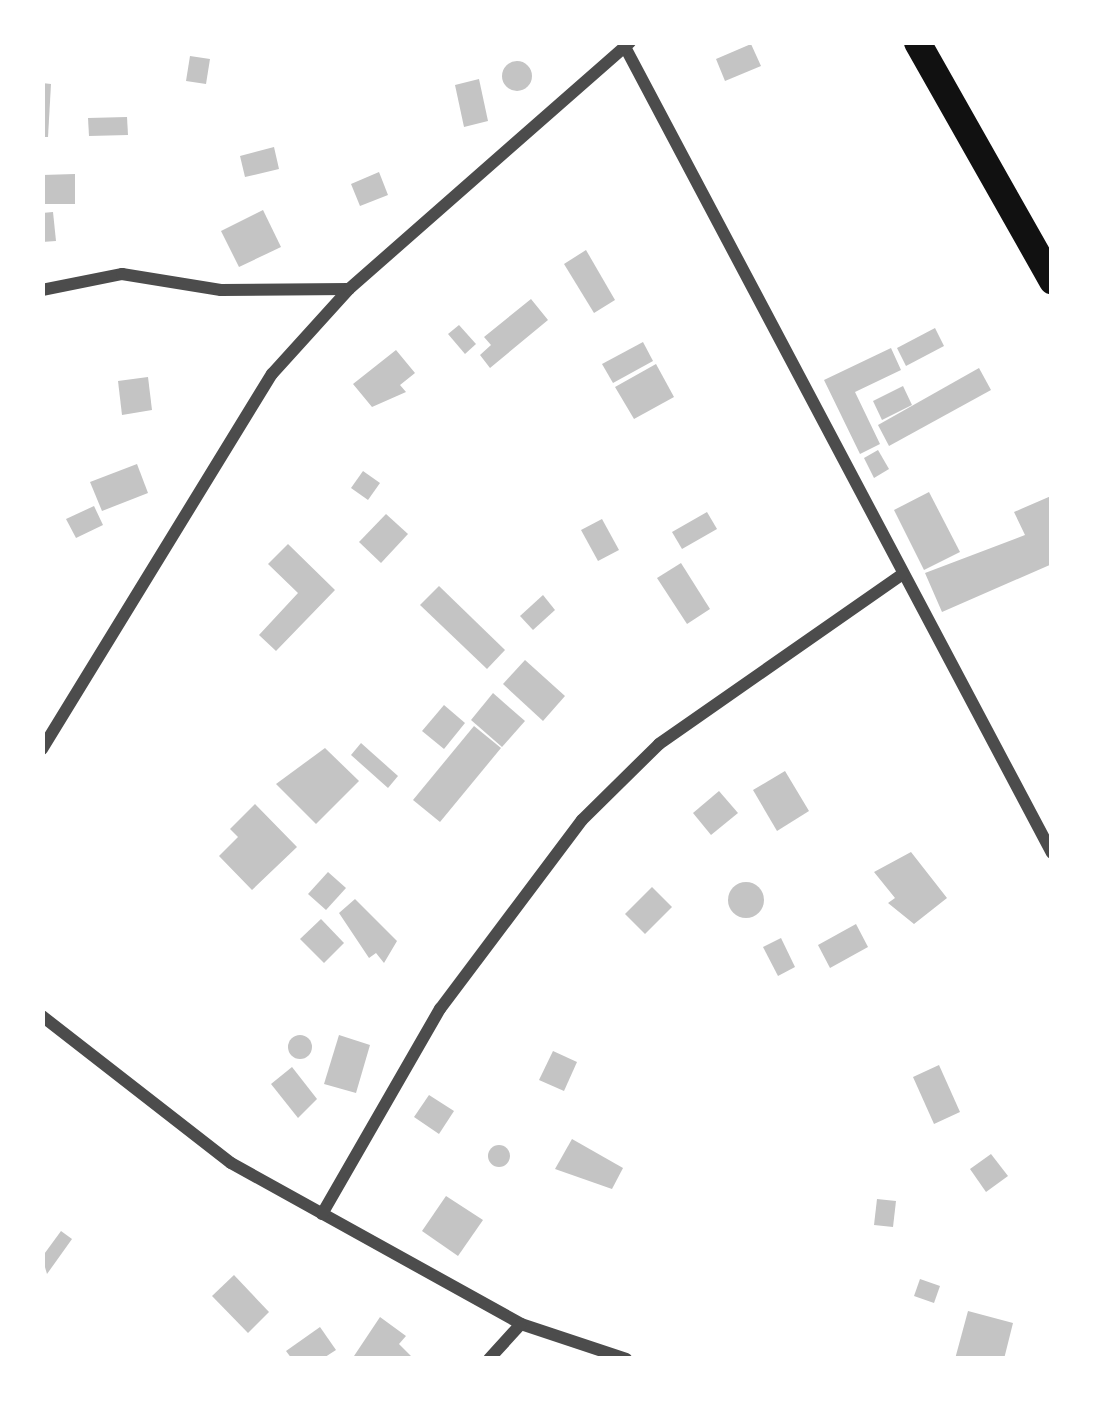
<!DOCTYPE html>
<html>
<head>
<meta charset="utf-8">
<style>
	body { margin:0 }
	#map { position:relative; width:1094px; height:1401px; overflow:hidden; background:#fff; font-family:Raleway,sans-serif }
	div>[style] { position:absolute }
	.building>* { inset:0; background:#c4c4c4 }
	.round { border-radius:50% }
	.minor>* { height:12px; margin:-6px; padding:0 6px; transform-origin:6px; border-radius:6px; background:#4c4c4c }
	.trunk>* { height:27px; margin:-13.5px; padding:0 13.5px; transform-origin:13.5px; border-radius:13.5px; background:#111 }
	span { translate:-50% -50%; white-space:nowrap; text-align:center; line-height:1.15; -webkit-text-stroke:10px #fff; paint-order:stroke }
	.frame { position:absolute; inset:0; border:45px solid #fff; pointer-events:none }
</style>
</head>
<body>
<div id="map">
	<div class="building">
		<div style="clip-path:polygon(751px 44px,761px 66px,725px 81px,716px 59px)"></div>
		<div style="clip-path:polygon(190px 56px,210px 59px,206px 84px,186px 81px)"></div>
		<div class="round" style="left:502px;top:61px;width:30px;height:30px"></div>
		<div style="clip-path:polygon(479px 79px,488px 121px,464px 127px,455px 85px)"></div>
		<div style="clip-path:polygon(42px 83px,51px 84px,48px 137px,42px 137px)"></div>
		<div style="clip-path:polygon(127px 117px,128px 135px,89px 136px,88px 118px)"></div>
		<div style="clip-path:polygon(274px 147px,279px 169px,245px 177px,240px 156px)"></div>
		<div style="clip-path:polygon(379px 172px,388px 195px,360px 206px,351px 184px)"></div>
		<div style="clip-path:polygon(75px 174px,75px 204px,42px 204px,42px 175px)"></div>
		<div style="clip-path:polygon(263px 210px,281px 247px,239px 267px,221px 231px)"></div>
		<div style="clip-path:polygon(53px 212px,56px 241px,42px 242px,42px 213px)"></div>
		<div style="clip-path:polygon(586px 250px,615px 300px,594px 313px,564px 264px)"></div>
		<div style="clip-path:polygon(531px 299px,548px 320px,490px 368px,480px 355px,491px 345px,484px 337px)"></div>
		<div style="clip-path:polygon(459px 325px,476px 344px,465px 354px,448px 334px)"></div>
		<div style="clip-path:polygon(935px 328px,944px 346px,906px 366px,897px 348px)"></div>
		<div style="clip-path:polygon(643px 342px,653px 361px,613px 383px,602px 364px)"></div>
		<div style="clip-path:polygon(891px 348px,901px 370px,855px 392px,880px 444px,860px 454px,824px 380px)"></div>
		<div style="clip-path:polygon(396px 350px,415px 373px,400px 385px,406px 392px,372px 407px,353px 384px)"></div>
		<div style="clip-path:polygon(656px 364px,674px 397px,634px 419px,615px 387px)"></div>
		<div style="clip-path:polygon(979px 368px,991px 390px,889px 446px,878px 425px)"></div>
		<div style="clip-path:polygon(148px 377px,152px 410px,122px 415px,118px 381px)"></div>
		<div style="clip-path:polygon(903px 386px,912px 405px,882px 420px,873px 401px)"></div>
		<div style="clip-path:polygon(878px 450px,889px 469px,874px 478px,864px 458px)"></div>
		<div style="clip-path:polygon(137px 464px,148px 493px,102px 511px,90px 482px)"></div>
		<div style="clip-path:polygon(363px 471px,380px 483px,368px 500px,351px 488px)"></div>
		<div style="clip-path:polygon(929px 492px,960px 552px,924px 570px,894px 510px)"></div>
		<div style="clip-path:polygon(1051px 496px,1052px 564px,942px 612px,925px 573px,1025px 535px,1014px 512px)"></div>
		<div style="clip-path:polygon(94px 506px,103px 525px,76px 538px,66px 519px)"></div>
		<div style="clip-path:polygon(707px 512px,717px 529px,682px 549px,672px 532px)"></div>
		<div style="clip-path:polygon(386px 514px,408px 534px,381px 563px,359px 542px)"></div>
		<div style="clip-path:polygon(602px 519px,619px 550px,598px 561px,581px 530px)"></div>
		<div style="clip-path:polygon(288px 544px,335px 590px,276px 651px,259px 635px,298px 593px,268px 564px)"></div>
		<div style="clip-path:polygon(681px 563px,710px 609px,687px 624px,657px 578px)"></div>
		<div style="clip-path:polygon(439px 586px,505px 650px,487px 669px,420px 605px)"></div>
		<div style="clip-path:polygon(543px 595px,555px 610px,533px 630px,520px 616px)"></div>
		<div style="clip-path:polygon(525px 660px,565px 696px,543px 721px,503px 684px)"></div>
		<div style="clip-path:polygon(493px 693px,525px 721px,502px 747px,471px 720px)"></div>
		<div style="clip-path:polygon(444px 705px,465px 723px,444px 749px,422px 731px)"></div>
		<div style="clip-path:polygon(474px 726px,501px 748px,440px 822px,413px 800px)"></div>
		<div style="clip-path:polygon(361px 743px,398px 776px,388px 788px,351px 755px)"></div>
		<div style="clip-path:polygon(325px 748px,359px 781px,316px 824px,276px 784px)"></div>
		<div style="clip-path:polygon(785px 771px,809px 811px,777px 831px,753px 790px)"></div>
		<div style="clip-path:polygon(719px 791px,738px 813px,711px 835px,693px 813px)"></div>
		<div style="clip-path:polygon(255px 804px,297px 847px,252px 890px,219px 856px,238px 837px,230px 829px)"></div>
		<div style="clip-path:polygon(911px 852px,947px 898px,914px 924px,888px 903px,895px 898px,874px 872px)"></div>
		<div style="clip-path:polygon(328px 872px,346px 888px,326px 910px,308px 894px)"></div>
		<div class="round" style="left:728px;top:882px;width:36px;height:36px"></div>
		<div style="clip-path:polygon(652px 887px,672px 907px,645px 934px,625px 914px)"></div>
		<div style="clip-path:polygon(355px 899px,397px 941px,384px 963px,376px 953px,369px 958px,339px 913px)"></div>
		<div style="clip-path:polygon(321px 919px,344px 943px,324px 963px,300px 939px)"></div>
		<div style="clip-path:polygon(856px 924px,868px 947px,830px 968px,818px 945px)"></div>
		<div style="clip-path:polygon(781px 938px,795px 967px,778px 976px,763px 947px)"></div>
		<div style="clip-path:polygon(339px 1035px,370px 1045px,356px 1093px,324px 1084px)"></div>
		<div class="round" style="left:288px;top:1035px;width:24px;height:24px"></div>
		<div style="clip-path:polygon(553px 1051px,577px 1062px,564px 1091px,539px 1080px)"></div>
		<div style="clip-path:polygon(939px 1065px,960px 1112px,934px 1124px,913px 1077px)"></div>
		<div style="clip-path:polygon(292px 1067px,317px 1099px,298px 1118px,271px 1084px)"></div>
		<div style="clip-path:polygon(429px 1095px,454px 1111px,439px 1134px,414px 1117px)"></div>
		<div style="clip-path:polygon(572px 1139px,623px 1168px,612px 1189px,555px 1169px)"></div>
		<div class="round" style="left:488px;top:1145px;width:22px;height:22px"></div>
		<div style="clip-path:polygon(991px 1154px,1008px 1176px,986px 1192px,970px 1169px)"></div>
		<div style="clip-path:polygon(446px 1196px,483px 1220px,458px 1256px,422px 1231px)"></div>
		<div style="clip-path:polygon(877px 1199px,896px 1201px,893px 1227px,874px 1225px)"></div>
		<div style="clip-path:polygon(61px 1231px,72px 1239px,47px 1274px,42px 1257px)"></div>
		<div style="clip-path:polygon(234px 1275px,269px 1312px,248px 1333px,212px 1296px)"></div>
		<div style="clip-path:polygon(920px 1279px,940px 1286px,934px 1303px,914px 1296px)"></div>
		<div style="clip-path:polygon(968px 1311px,1013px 1323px,1004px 1359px,955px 1359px)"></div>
		<div style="clip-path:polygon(380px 1317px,406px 1336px,399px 1344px,414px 1359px,352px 1359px)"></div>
		<div style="clip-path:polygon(320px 1327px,336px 1350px,322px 1359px,292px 1359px,286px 1351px)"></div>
	</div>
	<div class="minor">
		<div style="left:625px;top:47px;width:912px;rotate:62.09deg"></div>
		<div style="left:42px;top:290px;width:82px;rotate:-11.3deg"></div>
		<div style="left:122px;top:274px;width:100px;rotate:9.2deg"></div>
		<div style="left:221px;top:290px;width:128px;rotate:-0.4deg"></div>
		<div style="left:42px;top:749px;width:440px;rotate:-58.5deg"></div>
		<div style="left:272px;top:374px;width:115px;rotate:-47.8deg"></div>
		<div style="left:349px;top:289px;width:374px;rotate:-41.3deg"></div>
		<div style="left:42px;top:1016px;width:239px;rotate:37.9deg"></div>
		<div style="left:231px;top:1163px;width:332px;rotate:29deg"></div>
		<div style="left:521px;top:1324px;width:111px;rotate:18.4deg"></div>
		<div style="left:322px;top:1214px;width:237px;rotate:-60.1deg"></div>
		<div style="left:440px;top:1009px;width:236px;rotate:-53.1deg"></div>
		<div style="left:582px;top:820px;width:108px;rotate:-44.6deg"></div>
		<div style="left:659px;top:744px;width:297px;rotate:-34.9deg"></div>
		<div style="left:489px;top:1359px;width:47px;rotate:-47.6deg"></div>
	</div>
	<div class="trunk">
		<div style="left:917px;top:42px;width:274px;rotate:60.5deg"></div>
	</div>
	<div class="frame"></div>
</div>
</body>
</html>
